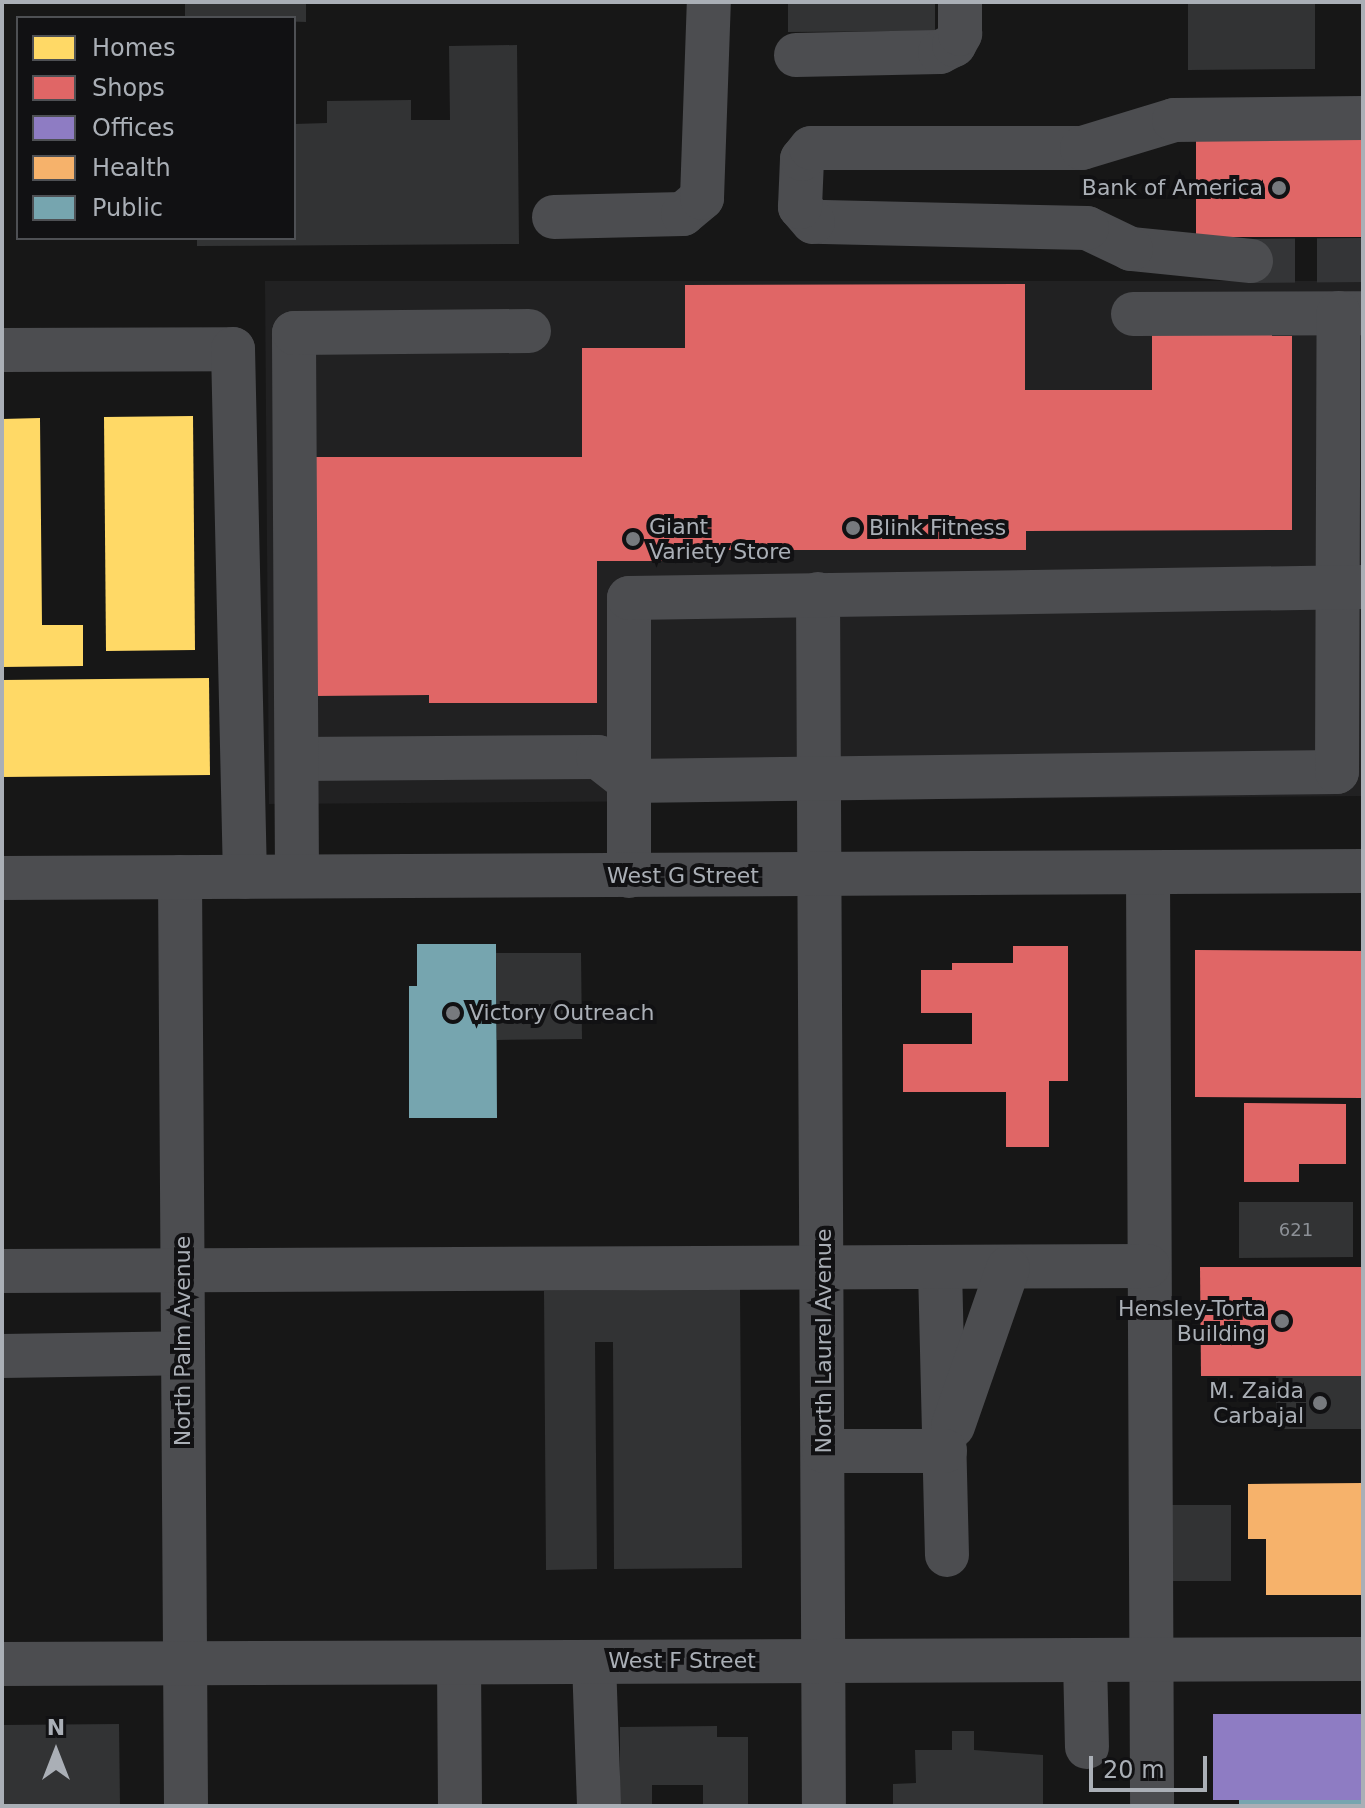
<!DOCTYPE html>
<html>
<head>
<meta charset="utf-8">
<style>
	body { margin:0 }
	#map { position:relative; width:1365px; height:1808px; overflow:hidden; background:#171717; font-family:"DejaVu Sans",sans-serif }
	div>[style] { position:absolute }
	.built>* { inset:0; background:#212122 }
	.homes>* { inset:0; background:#ffd966 }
	.shops>* { inset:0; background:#e06666 }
	.offices>* { inset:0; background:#8e7cc3 }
	.health>* { inset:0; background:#f6b26b }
	.public>* { inset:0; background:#76a5af }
	.building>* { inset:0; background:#323334 }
	.minor-tunnel>* { height:44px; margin-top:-22px; transform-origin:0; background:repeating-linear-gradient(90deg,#343537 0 44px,transparent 0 66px) }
	.minor>* { height:44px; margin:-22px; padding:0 22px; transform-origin:22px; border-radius:22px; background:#4c4d50 }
	.dots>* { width:22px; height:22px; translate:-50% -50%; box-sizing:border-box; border:4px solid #111113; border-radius:50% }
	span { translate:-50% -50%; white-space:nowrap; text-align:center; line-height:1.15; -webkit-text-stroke:8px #111113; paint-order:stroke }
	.number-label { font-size:18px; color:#8c9096 }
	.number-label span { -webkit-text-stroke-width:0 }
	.poi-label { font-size:22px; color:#aaafb6 }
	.right { translate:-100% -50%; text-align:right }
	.left { translate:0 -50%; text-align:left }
	.street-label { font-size:22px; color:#aaafb6 }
	.frame { position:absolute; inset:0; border:4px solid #aaafb6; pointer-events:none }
	.legend { position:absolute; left:16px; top:16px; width:280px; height:224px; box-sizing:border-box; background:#111113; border:2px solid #4e5054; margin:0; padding:10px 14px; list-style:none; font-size:24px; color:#aaafb6 }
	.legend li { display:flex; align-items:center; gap:16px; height:40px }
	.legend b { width:40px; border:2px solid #4e5054 }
	.north { position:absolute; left:16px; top:1712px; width:80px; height:80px; -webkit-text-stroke:6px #111113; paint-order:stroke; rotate:0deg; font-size:22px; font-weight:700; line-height:32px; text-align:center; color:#aaafb6 }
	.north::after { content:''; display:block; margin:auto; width:28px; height:36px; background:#aaafb6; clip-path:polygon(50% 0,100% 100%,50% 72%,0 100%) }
	.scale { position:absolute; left:1089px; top:1756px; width:118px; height:36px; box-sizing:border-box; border:4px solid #aaafb6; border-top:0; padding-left:10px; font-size:24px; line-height:28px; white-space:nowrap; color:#aaafb6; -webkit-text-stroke:6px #111113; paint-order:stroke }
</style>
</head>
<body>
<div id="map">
	<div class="built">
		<div style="clip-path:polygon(265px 281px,1363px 281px,1363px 796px,269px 804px)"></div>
	</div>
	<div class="homes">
		<div style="clip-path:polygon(193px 416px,195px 650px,106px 651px,104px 417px)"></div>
		<div style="clip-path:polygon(40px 418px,42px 625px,83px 625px,83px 666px,2px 667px,2px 419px)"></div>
		<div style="clip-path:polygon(209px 678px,210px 775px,2px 777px,2px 680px)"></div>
	</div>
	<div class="shops">
		<div style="clip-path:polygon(1363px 138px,1363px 237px,1196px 237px,1196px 139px)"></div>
		<div style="clip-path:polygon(1025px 284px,1025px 390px,1152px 390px,1152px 327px,1272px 327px,1272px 336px,1292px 336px,1292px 530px,1026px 531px,1026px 550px,682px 550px,682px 561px,597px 561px,597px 703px,429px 703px,429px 695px,314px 696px,314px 457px,582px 457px,582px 348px,685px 348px,685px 285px)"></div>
		<div style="clip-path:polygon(1013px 946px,1068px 946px,1068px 1081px,1049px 1081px,1049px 1147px,1006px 1147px,1006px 1092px,903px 1092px,903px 1044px,972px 1044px,972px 1013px,921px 1013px,921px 970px,952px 970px,952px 963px,1013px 963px)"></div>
		<div style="clip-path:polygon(1195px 950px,1363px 951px,1363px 1098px,1195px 1097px)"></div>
		<div style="clip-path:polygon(1244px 1103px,1346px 1104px,1346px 1164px,1299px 1164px,1299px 1182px,1244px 1182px)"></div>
		<div style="clip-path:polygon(1200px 1267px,1363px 1267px,1363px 1376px,1201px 1376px)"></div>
	</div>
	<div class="offices">
		<div style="clip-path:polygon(1213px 1714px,1363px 1714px,1363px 1800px,1213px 1800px)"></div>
	</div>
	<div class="health">
		<div style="clip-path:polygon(1363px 1483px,1363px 1595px,1266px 1595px,1266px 1539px,1248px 1539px,1248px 1484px)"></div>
	</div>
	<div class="public">
		<div style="clip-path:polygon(417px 944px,496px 944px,497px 1118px,409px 1118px,409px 986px,417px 986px)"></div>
		<div style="clip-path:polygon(1239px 1800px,1363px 1800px,1363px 1806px,1239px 1806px)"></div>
	</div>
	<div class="building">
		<div style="clip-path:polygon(185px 2px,306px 2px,306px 22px,185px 18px)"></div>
		<div style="clip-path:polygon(788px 2px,935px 2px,935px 31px,788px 32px)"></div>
		<div style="clip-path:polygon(1188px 2px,1315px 2px,1315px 69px,1188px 70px)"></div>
		<div style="clip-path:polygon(517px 45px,519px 244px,197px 246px,197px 238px,294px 238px,294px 124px,327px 123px,327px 101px,411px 100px,411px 120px,450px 120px,449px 46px)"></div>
		<div style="clip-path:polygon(496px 953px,581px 953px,582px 1039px,497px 1040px)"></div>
		<div style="clip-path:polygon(1239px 1202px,1353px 1202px,1353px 1257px,1239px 1258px)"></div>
		<div style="clip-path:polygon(740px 1289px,742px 1568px,614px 1569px,613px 1342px,595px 1342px,597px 1569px,546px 1570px,544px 1291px)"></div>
		<div style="clip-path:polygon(1276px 1376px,1363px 1376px,1363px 1429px,1276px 1429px)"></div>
		<div style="clip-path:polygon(1171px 1505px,1231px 1505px,1231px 1581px,1171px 1581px)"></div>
		<div style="clip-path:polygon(119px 1724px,120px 1806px,2px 1806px,2px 1725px)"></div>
		<div style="clip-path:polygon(717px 1726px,717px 1737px,748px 1737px,748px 1806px,703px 1806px,703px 1785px,652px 1785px,652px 1806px,620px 1806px,620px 1727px)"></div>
		<div style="clip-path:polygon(952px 1731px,974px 1731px,974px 1750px,1043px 1755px,1043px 1806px,893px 1806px,893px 1784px,916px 1783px,915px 1750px,952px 1750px)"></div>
	</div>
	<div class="minor-tunnel">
		<div style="left:1251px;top:261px;width:112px;rotate:-0.5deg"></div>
	</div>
	<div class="minor">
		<div style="left:796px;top:55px;width:144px;rotate:-1.2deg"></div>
		<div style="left:940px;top:52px;width:16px;rotate:-27deg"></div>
		<div style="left:954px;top:45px;width:13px;rotate:-61deg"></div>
		<div style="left:960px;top:34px;width:32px;rotate:-90deg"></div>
		<div style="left:554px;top:217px;width:129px;rotate:-1.3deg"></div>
		<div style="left:683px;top:214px;width:25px;rotate:-40deg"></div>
		<div style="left:702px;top:198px;width:196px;rotate:-88deg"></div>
		<div style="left:1251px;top:261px;width:121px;rotate:-174.3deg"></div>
		<div style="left:1131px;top:249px;width:49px;rotate:-154.5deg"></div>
		<div style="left:1087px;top:228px;width:274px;rotate:-178.7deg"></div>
		<div style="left:813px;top:222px;width:20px;rotate:-131deg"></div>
		<div style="left:800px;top:207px;width:48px;rotate:-87.6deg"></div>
		<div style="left:802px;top:159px;width:14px;rotate:-51deg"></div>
		<div style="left:811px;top:148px;width:271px"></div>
		<div style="left:1082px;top:148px;width:96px;rotate:-16.9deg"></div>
		<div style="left:1174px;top:120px;width:189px;rotate:-0.6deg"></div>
		<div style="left:1133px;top:314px;width:230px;rotate:-0.2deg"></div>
		<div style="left:2px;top:350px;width:231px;rotate:-0.2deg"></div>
		<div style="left:233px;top:349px;width:528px;rotate:88.7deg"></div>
		<div style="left:818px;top:594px;width:1212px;rotate:89.72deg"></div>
		<div style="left:297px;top:759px;width:301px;rotate:-0.4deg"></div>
		<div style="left:598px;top:757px;width:39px;rotate:38deg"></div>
		<div style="left:629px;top:781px;width:708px;rotate:-0.73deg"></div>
		<div style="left:1337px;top:772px;width:459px;rotate:-89.8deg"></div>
		<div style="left:1148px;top:873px;width:933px;rotate:89.75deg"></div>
		<div style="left:297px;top:876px;width:543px;rotate:-90.32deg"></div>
		<div style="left:294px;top:333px;width:235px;rotate:-0.5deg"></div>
		<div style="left:629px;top:876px;width:278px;rotate:-90deg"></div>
		<div style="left:629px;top:598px;width:734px;rotate:-0.86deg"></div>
		<div style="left:180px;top:877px;width:929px;rotate:89.63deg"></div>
		<div style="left:2px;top:878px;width:1361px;rotate:-0.29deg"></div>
		<div style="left:940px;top:1269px;width:286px;rotate:88.6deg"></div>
		<div style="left:2px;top:1271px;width:1146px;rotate:-0.25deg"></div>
		<div style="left:2px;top:1356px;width:181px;rotate:-0.9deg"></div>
		<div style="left:953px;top:1426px;width:167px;rotate:-70.8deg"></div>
		<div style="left:824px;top:1451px;width:121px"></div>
		<div style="left:1085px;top:1660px;width:87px;rotate:88.7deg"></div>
		<div style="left:594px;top:1662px;width:144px;rotate:88deg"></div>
		<div style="left:459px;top:1663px;width:143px;rotate:89.6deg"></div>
		<div style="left:2px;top:1664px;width:1361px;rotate:-0.21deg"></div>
	</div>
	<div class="dots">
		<div style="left:1279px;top:188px;background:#777a7e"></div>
		<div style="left:853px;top:528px;background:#777a7e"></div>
		<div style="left:633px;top:539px;background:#777a7e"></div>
		<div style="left:453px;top:1013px;background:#777a7e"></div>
		<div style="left:1282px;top:1321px;background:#777a7e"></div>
		<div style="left:1320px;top:1403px;background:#777a7e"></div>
	</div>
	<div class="number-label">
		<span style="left:1296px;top:1230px">621</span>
	</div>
	<div class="poi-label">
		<span class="right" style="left:1263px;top:188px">Bank of America</span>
		<span class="left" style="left:649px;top:539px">Giant<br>Variety Store</span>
		<span class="left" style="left:869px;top:528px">Blink Fitness</span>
		<span class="left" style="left:469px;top:1013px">Victory Outreach</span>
		<span class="right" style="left:1266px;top:1321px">Hensley-Torta<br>Building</span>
		<span class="right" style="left:1304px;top:1403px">M. Zaida<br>Carbajal</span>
	</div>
	<div class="street-label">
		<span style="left:683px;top:876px">West G Street</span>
		<span style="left:183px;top:1341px;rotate:-90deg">North Palm Avenue</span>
		<span style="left:824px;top:1341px;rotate:-90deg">North Laurel Avenue</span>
		<span style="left:682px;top:1661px">West F Street</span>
	</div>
	<div class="frame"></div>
	<ul class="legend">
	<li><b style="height:22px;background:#ffd966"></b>Homes</li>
	<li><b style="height:22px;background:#e06666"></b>Shops</li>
	<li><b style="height:22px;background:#8e7cc3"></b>Offices</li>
	<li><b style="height:22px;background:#f6b26b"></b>Health</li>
	<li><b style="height:22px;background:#76a5af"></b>Public</li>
	</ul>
	<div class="north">N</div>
	<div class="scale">20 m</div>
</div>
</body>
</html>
